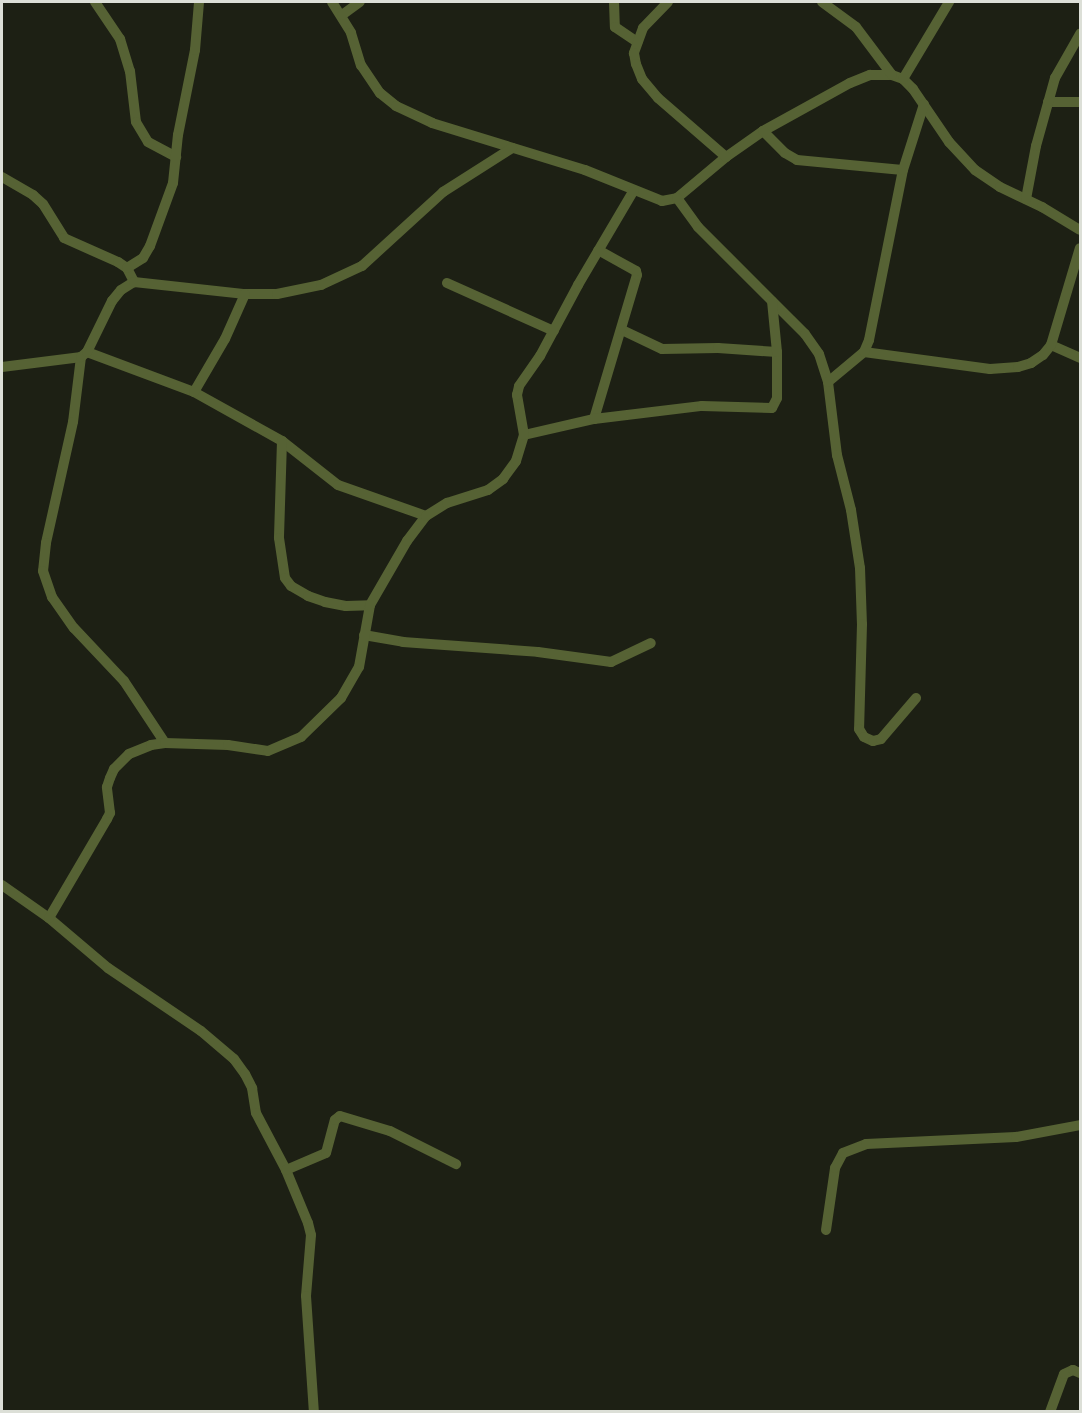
<!DOCTYPE html>
<html>
<head>
<meta charset="utf-8">
<style>
	body { margin:0 }
	#map { position:relative; width:1082px; height:1413px; overflow:hidden; background:#1d2014; font-family:"Source Sans 3",sans-serif }
	div>[style] { position:absolute }
	.street>* { height:10px; margin:-5px; padding:0 5px; transform-origin:5px; border-radius:5px; background:#566234 }
	span { translate:-50% -50%; white-space:nowrap; text-align:center; line-height:1.15; -webkit-text-stroke:4.5px #080905; paint-order:stroke }
	.frame { position:absolute; inset:0; border:3px solid #dcdfd7; pointer-events:none }
</style>
</head>
<body>
<div id="map">
	<div class="street">
		<div style="left:95px;top:2px;width:45px;rotate:56deg"></div>
		<div style="left:120px;top:39px;width:34px;rotate:73deg"></div>
		<div style="left:130px;top:71px;width:51px;rotate:83.3deg"></div>
		<div style="left:136px;top:122px;width:23px;rotate:59deg"></div>
		<div style="left:148px;top:142px;width:32px;rotate:28deg"></div>
		<div style="left:332px;top:2px;width:36px;rotate:58deg"></div>
		<div style="left:351px;top:33px;width:34px;rotate:73deg"></div>
		<div style="left:361px;top:65px;width:34px;rotate:56deg"></div>
		<div style="left:380px;top:93px;width:21px;rotate:39deg"></div>
		<div style="left:396px;top:106px;width:40px;rotate:25deg"></div>
		<div style="left:432px;top:123px;width:160px;rotate:17.1deg"></div>
		<div style="left:585px;top:170px;width:83px;rotate:21.9deg"></div>
		<div style="left:662px;top:201px;width:15px;rotate:-11deg"></div>
		<div style="left:677px;top:198px;width:64px;rotate:-39.9deg"></div>
		<div style="left:726px;top:157px;width:45px;rotate:-35.1deg"></div>
		<div style="left:763px;top:131px;width:99px;rotate:-28.9deg"></div>
		<div style="left:850px;top:83px;width:22px;rotate:-22deg"></div>
		<div style="left:870px;top:75px;width:22px"></div>
		<div style="left:892px;top:75px;width:12px;rotate:20deg"></div>
		<div style="left:903px;top:79px;width:14px;rotate:45deg"></div>
		<div style="left:913px;top:89px;width:64px;rotate:55.8deg"></div>
		<div style="left:949px;top:142px;width:38px;rotate:47deg"></div>
		<div style="left:975px;top:170px;width:30px;rotate:34deg"></div>
		<div style="left:1000px;top:187px;width:47px;rotate:25.5deg"></div>
		<div style="left:1042px;top:207px;width:44px;rotate:31.2deg"></div>
		<div style="left:614px;top:2px;width:25px;rotate:88deg"></div>
		<div style="left:615px;top:27px;width:27px;rotate:34deg"></div>
		<div style="left:668px;top:2px;width:36px;rotate:134deg"></div>
		<div style="left:643px;top:28px;width:27px;rotate:110deg"></div>
		<div style="left:634px;top:53px;width:11px;rotate:80deg"></div>
		<div style="left:636px;top:64px;width:16px;rotate:68deg"></div>
		<div style="left:642px;top:79px;width:25px;rotate:50deg"></div>
		<div style="left:658px;top:98px;width:90px;rotate:40.9deg"></div>
		<div style="left:822px;top:2px;width:42px;rotate:36.3deg"></div>
		<div style="left:856px;top:27px;width:60px;rotate:53.1deg"></div>
		<div style="left:342px;top:15px;width:22px;rotate:-36deg"></div>
		<div style="left:903px;top:79px;width:90px;rotate:-59.1deg"></div>
		<div style="left:1048px;top:102px;width:32px"></div>
		<div style="left:763px;top:131px;width:31px;rotate:45deg"></div>
		<div style="left:785px;top:153px;width:14px;rotate:30deg"></div>
		<div style="left:797px;top:160px;width:106px;rotate:5.4deg"></div>
		<div style="left:2px;top:177px;width:36px;rotate:30deg"></div>
		<div style="left:33px;top:195px;width:13px;rotate:42deg"></div>
		<div style="left:43px;top:204px;width:40px;rotate:58deg"></div>
		<div style="left:64px;top:238px;width:59px;rotate:24deg"></div>
		<div style="left:118px;top:262px;width:11px;rotate:34deg"></div>
		<div style="left:127px;top:268px;width:16px;rotate:63deg"></div>
		<div style="left:677px;top:198px;width:36px;rotate:54deg"></div>
		<div style="left:698px;top:227px;width:151px;rotate:45deg"></div>
		<div style="left:805px;top:334px;width:24px;rotate:55deg"></div>
		<div style="left:819px;top:354px;width:29px;rotate:72deg"></div>
		<div style="left:828px;top:382px;width:74px;rotate:83deg"></div>
		<div style="left:837px;top:455px;width:57px;rotate:75.7deg"></div>
		<div style="left:851px;top:510px;width:59px;rotate:81.2deg"></div>
		<div style="left:860px;top:568px;width:56px;rotate:88deg"></div>
		<div style="left:862px;top:624px;width:105px;rotate:91.6deg"></div>
		<div style="left:859px;top:729px;width:9px;rotate:58deg"></div>
		<div style="left:864px;top:737px;width:10px;rotate:24deg"></div>
		<div style="left:873px;top:741px;width:8px;rotate:-14deg"></div>
		<div style="left:881px;top:739px;width:54px;rotate:-49.5deg"></div>
		<div style="left:1026px;top:199px;width:54px;rotate:-79.3deg"></div>
		<div style="left:1036px;top:146px;width:71px;rotate:-74.4deg"></div>
		<div style="left:1055px;top:78px;width:51px;rotate:-60.4deg"></div>
		<div style="left:127px;top:268px;width:19px;rotate:-32deg"></div>
		<div style="left:143px;top:258px;width:14px;rotate:-60deg"></div>
		<div style="left:150px;top:246px;width:67px;rotate:-69.9deg"></div>
		<div style="left:173px;top:183px;width:48px;rotate:-84.1deg"></div>
		<div style="left:178px;top:135px;width:87px;rotate:-78.7deg"></div>
		<div style="left:195px;top:50px;width:48px;rotate:-85.2deg"></div>
		<div style="left:447px;top:283px;width:117px;rotate:24.2deg"></div>
		<div style="left:622px;top:330px;width:44px;rotate:25.4deg"></div>
		<div style="left:662px;top:349px;width:56px;rotate:-1deg"></div>
		<div style="left:718px;top:348px;width:59px;rotate:3.9deg"></div>
		<div style="left:1051px;top:345px;width:32px;rotate:24deg"></div>
		<div style="left:87px;top:352px;width:114px;rotate:20.5deg"></div>
		<div style="left:194px;top:392px;width:101px;rotate:29.1deg"></div>
		<div style="left:282px;top:441px;width:71px;rotate:38.2deg"></div>
		<div style="left:338px;top:485px;width:93px;rotate:19.4deg"></div>
		<div style="left:864px;top:352px;width:127px;rotate:7.7deg"></div>
		<div style="left:990px;top:369px;width:28px;rotate:-4deg"></div>
		<div style="left:1018px;top:367px;width:14px;rotate:-17deg"></div>
		<div style="left:1031px;top:363px;width:14px;rotate:-34deg"></div>
		<div style="left:1043px;top:355px;width:13px;rotate:-51deg"></div>
		<div style="left:1051px;top:345px;width:101px;rotate:-73.4deg"></div>
		<div style="left:81px;top:357px;width:65px;rotate:97deg"></div>
		<div style="left:73px;top:422px;width:124px;rotate:102.6deg"></div>
		<div style="left:46px;top:543px;width:28px;rotate:96deg"></div>
		<div style="left:43px;top:571px;width:28px;rotate:71deg"></div>
		<div style="left:52px;top:597px;width:38px;rotate:55deg"></div>
		<div style="left:74px;top:628px;width:73px;rotate:46.7deg"></div>
		<div style="left:124px;top:681px;width:74px;rotate:56.5deg"></div>
		<div style="left:2px;top:367px;width:80px;rotate:-7.2deg"></div>
		<div style="left:81px;top:357px;width:8px;rotate:-40deg"></div>
		<div style="left:87px;top:352px;width:57px;rotate:-63.9deg"></div>
		<div style="left:112px;top:301px;width:14px;rotate:-51deg"></div>
		<div style="left:121px;top:290px;width:15px;rotate:-32deg"></div>
		<div style="left:134px;top:282px;width:112px;rotate:6.2deg"></div>
		<div style="left:245px;top:294px;width:32px"></div>
		<div style="left:277px;top:294px;width:45px;rotate:-11.6deg"></div>
		<div style="left:321px;top:285px;width:45px;rotate:-24.9deg"></div>
		<div style="left:362px;top:266px;width:110px;rotate:-42.4deg"></div>
		<div style="left:443px;top:192px;width:82px;rotate:-32.5deg"></div>
		<div style="left:828px;top:382px;width:47px;rotate:-39.8deg"></div>
		<div style="left:864px;top:352px;width:13px;rotate:-67deg"></div>
		<div style="left:869px;top:340px;width:173px;rotate:-78.7deg"></div>
		<div style="left:903px;top:170px;width:69px;rotate:-72.3deg"></div>
		<div style="left:194px;top:392px;width:61px;rotate:-59.7deg"></div>
		<div style="left:225px;top:339px;width:49px;rotate:-66deg"></div>
		<div style="left:594px;top:419px;width:150px;rotate:-73.4deg"></div>
		<div style="left:637px;top:275px;width:4px;rotate:-104deg"></div>
		<div style="left:636px;top:271px;width:43px;rotate:-151.1deg"></div>
		<div style="left:524px;top:435px;width:72px;rotate:-12.9deg"></div>
		<div style="left:594px;top:419px;width:109px;rotate:-6.9deg"></div>
		<div style="left:702px;top:406px;width:70px;rotate:1.6deg"></div>
		<div style="left:772px;top:408px;width:11px;rotate:-63deg"></div>
		<div style="left:777px;top:398px;width:46px;rotate:-90deg"></div>
		<div style="left:777px;top:352px;width:51px;rotate:-95.6deg"></div>
		<div style="left:282px;top:441px;width:97px;rotate:91.8deg"></div>
		<div style="left:279px;top:538px;width:40px;rotate:81.5deg"></div>
		<div style="left:285px;top:578px;width:10px;rotate:53deg"></div>
		<div style="left:291px;top:586px;width:20px;rotate:30deg"></div>
		<div style="left:308px;top:596px;width:18px;rotate:19deg"></div>
		<div style="left:325px;top:602px;width:21px;rotate:11deg"></div>
		<div style="left:346px;top:606px;width:24px;rotate:-2deg"></div>
		<div style="left:364px;top:635px;width:40px;rotate:10deg"></div>
		<div style="left:403px;top:642px;width:135px;rotate:4.2deg"></div>
		<div style="left:538px;top:652px;width:74px;rotate:7.8deg"></div>
		<div style="left:611px;top:662px;width:44px;rotate:-25.4deg"></div>
		<div style="left:2px;top:885px;width:57px;rotate:35.1deg"></div>
		<div style="left:49px;top:918px;width:77px;rotate:40.3deg"></div>
		<div style="left:108px;top:968px;width:112px;rotate:34.1deg"></div>
		<div style="left:201px;top:1031px;width:43px;rotate:40.3deg"></div>
		<div style="left:234px;top:1059px;width:19px;rotate:54deg"></div>
		<div style="left:245px;top:1074px;width:16px;rotate:63deg"></div>
		<div style="left:252px;top:1088px;width:25px;rotate:81deg"></div>
		<div style="left:256px;top:1113px;width:64px;rotate:62.2deg"></div>
		<div style="left:286px;top:1170px;width:57px;rotate:67.5deg"></div>
		<div style="left:308px;top:1223px;width:12px;rotate:76deg"></div>
		<div style="left:311px;top:1235px;width:61px;rotate:94.7deg"></div>
		<div style="left:306px;top:1296px;width:116px;rotate:86.1deg"></div>
		<div style="left:49px;top:918px;width:115px;rotate:-59.6deg"></div>
		<div style="left:107px;top:819px;width:7px;rotate:-63deg"></div>
		<div style="left:110px;top:813px;width:26px;rotate:-97deg"></div>
		<div style="left:107px;top:787px;width:9px;rotate:-72deg"></div>
		<div style="left:110px;top:778px;width:10px;rotate:-66deg"></div>
		<div style="left:114px;top:769px;width:21px;rotate:-45deg"></div>
		<div style="left:129px;top:754px;width:24px;rotate:-22deg"></div>
		<div style="left:151px;top:745px;width:14px;rotate:-8deg"></div>
		<div style="left:165px;top:743px;width:63px;rotate:1.8deg"></div>
		<div style="left:228px;top:745px;width:40px;rotate:8.5deg"></div>
		<div style="left:268px;top:751px;width:36px;rotate:-23deg"></div>
		<div style="left:301px;top:737px;width:56px;rotate:-44.3deg"></div>
		<div style="left:341px;top:698px;width:36px;rotate:-60deg"></div>
		<div style="left:359px;top:667px;width:63px;rotate:-79.9deg"></div>
		<div style="left:370px;top:605px;width:74px;rotate:-60deg"></div>
		<div style="left:407px;top:541px;width:31px;rotate:-53deg"></div>
		<div style="left:426px;top:516px;width:25px;rotate:-32deg"></div>
		<div style="left:447px;top:503px;width:43px;rotate:-17.6deg"></div>
		<div style="left:488px;top:490px;width:19px;rotate:-36deg"></div>
		<div style="left:503px;top:479px;width:22px;rotate:-54deg"></div>
		<div style="left:516px;top:461px;width:27px;rotate:-73deg"></div>
		<div style="left:524px;top:435px;width:41px;rotate:-99.9deg"></div>
		<div style="left:517px;top:395px;width:9px;rotate:-77deg"></div>
		<div style="left:519px;top:386px;width:37px;rotate:-55deg"></div>
		<div style="left:540px;top:356px;width:81px;rotate:-61.8deg"></div>
		<div style="left:578px;top:285px;width:110px;rotate:-59.5deg"></div>
		<div style="left:286px;top:1170px;width:43px;rotate:-23deg"></div>
		<div style="left:326px;top:1153px;width:34px;rotate:-75deg"></div>
		<div style="left:335px;top:1120px;width:6px;rotate:-39deg"></div>
		<div style="left:340px;top:1116px;width:52px;rotate:16.7deg"></div>
		<div style="left:390px;top:1131px;width:74px;rotate:26.6deg"></div>
		<div style="left:826px;top:1230px;width:63px;rotate:-81.7deg"></div>
		<div style="left:835px;top:1168px;width:17px;rotate:-62deg"></div>
		<div style="left:843px;top:1153px;width:25px;rotate:-21deg"></div>
		<div style="left:866px;top:1144px;width:150px;rotate:-2.7deg"></div>
		<div style="left:1016px;top:1137px;width:65px;rotate:-10.6deg"></div>
		<div style="left:1050px;top:1412px;width:40px;rotate:-69.8deg"></div>
		<div style="left:1064px;top:1374px;width:10px;rotate:-24deg"></div>
		<div style="left:1073px;top:1370px;width:8px;rotate:23deg"></div>
	</div>
	<div class="frame"></div>
</div>
</body>
</html>
